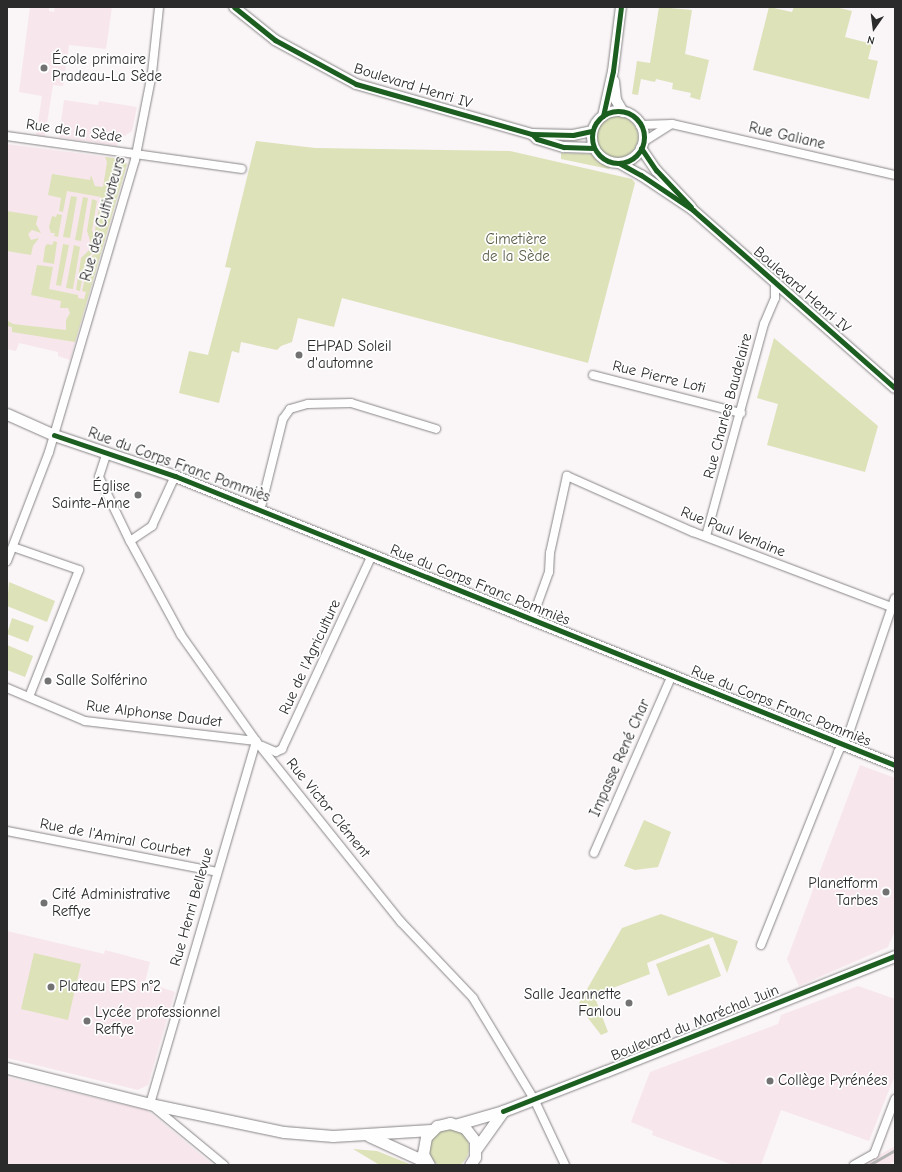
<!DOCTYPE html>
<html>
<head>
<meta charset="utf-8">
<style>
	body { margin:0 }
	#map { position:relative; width:902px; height:1172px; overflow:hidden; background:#faf5f7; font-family:"Comic Neue",sans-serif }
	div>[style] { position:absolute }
	.built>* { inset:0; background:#f7e7ec }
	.green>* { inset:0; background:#dde2b9 }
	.round { border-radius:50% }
	.roads { filter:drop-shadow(0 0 1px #888687) drop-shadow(0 0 1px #888687) }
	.minor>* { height:8px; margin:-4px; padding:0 4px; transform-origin:4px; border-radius:4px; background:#fefefe }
	.tertiary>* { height:10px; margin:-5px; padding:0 5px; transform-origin:5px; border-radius:5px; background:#fefefe }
	.tertiary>.ring { margin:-5px; padding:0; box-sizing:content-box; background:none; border:10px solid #fefefe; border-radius:50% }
	.secondary>* { height:11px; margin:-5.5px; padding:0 5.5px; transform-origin:5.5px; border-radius:5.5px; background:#fefefe }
	.rail>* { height:3px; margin:-1.5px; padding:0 1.5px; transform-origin:1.5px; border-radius:1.5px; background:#b6b5b6 }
	.cycleway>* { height:5px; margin:-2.5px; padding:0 2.5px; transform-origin:2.5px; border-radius:2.5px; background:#1b5e20 }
	.cycleway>.ring { margin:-2.5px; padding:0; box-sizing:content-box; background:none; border:5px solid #1b5e20; border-radius:50% }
	.dots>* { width:11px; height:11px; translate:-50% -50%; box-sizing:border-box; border:2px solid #fff; border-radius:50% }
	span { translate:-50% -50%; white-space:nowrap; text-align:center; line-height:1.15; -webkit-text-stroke:3.5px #fff; paint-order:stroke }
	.poi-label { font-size:15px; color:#2b2b2b }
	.left { translate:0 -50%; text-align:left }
	.right { translate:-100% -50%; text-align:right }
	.street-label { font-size:15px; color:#2b2b2b }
	.park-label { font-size:15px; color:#595d47 }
	.frame { position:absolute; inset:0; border:8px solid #2b2b2b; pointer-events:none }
	.north { position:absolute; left:854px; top:8px; width:40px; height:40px; -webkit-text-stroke:3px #fff; paint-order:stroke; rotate:194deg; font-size:11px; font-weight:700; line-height:16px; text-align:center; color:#2b2b2b }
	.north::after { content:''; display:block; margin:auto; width:14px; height:18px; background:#2b2b2b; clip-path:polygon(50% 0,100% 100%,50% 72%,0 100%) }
</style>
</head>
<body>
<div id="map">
	<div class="built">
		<div style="clip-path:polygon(30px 7px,49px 7px,49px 11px,54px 12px,55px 7px,112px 7px,106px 49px,69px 45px,63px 86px,53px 85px,45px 136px,36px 135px,42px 96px,19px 92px)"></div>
		<div style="clip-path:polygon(64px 100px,98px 105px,99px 101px,137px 107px,132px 131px,118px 140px,117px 146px,59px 137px)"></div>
		<div style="clip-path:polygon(7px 144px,123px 159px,127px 164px,70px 360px,58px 356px,58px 352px,19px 343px,16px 351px,7px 349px)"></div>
		<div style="clip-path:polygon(860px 765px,895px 778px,895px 931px,888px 947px,799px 986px,787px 959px)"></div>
		<div style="clip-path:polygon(7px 931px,104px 954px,105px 950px,150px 962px,145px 982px,175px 992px,148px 1085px,138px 1090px,7px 1058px)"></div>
		<div style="clip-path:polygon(858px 986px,895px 999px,895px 1075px,869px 1141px,781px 1110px,761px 1165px,733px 1165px,652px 1135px,653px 1131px,631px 1122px,650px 1072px,778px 1024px,781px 1015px)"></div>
		<div style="clip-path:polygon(7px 1077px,147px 1110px,213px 1165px,7px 1165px)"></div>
		<div style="clip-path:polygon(895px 1146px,895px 1161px,888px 1165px,862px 1165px)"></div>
	</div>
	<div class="green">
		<div style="clip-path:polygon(659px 7px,692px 10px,685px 54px,709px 60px,700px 100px,690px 97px,691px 93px,672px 89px,673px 83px,656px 79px,655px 82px,641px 79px,638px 95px,632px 94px,637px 61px,650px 63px)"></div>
		<div style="clip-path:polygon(769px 7px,792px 12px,794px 7px,835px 7px,852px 11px,845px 37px,872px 44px,868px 59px,878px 61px,869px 99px,753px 70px)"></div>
		<div class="round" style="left:596px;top:116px;width:42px;height:42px"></div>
		<div style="clip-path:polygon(256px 141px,315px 148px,510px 151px,632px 179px,635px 183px,588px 363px,342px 298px,334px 327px,298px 318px,292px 342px,281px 346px,277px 350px,241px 342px,239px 353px,232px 351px,219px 403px,179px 393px,189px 351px,208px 355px,231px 268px,225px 267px)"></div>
		<div style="clip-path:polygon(561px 153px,591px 154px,598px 162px,610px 167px,609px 169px,561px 159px)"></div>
		<div style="clip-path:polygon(105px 157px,123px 159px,127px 164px,75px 342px,12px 332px,12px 327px,7px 326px,7px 317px,8px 321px,13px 324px,66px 330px,66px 320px,70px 313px,68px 308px,60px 308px,61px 301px,31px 295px,37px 265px,53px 267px,49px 289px,78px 295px,78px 298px,84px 299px,86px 292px,82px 291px,89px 260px,98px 249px,95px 230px,101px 197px,67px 191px,63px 212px,59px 211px,61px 198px,48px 195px,52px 174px,90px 180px,91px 175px,95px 186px,103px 187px,107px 162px)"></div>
		<div style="clip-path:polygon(71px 196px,77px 197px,70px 238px,63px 237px)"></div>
		<div style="clip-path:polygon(83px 197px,88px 198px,81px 241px,75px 240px)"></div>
		<div style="clip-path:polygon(92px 199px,97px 201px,92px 230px,97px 243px,93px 253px,86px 259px,80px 291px,76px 290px,81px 258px,92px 247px,87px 231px)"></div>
		<div style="clip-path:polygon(7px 211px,38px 216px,36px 224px,41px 233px,32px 230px,28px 234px,31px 240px,39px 238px,33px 246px,31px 255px,7px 251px)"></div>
		<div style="clip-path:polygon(57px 214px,62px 215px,58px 237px,54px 236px,55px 233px,51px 233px,49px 227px,52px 216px,56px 217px)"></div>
		<div style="clip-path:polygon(54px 241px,57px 242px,54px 264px,43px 262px,45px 247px,47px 244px,52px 245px)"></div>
		<div style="clip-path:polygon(63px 244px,69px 245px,61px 286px,56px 285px)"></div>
		<div style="clip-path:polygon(74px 245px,80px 247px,73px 289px,66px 288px)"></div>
		<div style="clip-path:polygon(774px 338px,878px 426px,865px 472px,767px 445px,778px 404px,757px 398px)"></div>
		<div style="clip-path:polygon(9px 582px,55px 601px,47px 622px,7px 606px)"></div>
		<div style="clip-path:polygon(12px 618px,34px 626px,28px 642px,7px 634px)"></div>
		<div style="clip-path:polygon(7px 645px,33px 656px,25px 677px,7px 670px)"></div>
		<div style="clip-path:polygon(644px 820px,671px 832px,658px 867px,635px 870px,624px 866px)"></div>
		<div style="clip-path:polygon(661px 914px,738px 941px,727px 973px,713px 937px,647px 963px,650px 974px,594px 995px,608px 1032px,601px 1035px,578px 1005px,622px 928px)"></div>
		<div style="clip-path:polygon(709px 944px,721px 976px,668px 996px,656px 964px)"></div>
		<div style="clip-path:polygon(34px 953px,81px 964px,68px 1020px,21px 1009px)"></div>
		<div class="round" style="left:429px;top:1128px;width:40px;height:40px"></div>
		<div style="clip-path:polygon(353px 1149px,377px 1151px,412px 1165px,378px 1164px)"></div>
	</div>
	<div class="roads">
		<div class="minor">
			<div style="left:640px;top:125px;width:32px;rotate:-2deg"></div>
			<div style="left:672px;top:124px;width:229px;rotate:12.9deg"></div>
			<div style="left:7px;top:136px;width:237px;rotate:8deg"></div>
			<div style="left:643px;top:142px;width:34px;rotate:-32deg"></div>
			<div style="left:593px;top:375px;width:153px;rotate:14.4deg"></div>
			<div style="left:107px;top:452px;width:26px;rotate:108deg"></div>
			<div style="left:99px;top:477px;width:71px;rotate:64.2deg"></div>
			<div style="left:130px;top:541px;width:107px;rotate:61.5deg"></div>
			<div style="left:181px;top:635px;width:130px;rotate:54.7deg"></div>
			<div style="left:256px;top:741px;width:232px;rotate:51.3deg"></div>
			<div style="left:401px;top:922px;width:105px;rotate:46.5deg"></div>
			<div style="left:473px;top:998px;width:118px;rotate:58.9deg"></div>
			<div style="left:534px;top:1099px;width:73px;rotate:64.8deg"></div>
			<div style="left:260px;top:511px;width:95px;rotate:-76deg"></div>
			<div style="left:283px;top:419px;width:12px;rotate:-55deg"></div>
			<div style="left:290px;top:409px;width:19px;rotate:-16deg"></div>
			<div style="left:308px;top:404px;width:43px;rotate:-1.3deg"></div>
			<div style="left:351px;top:403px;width:89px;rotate:17deg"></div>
			<div style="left:706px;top:536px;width:220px;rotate:-74.7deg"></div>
			<div style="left:764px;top:324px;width:28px;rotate:-67deg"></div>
			<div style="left:775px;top:298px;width:15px;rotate:-90deg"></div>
			<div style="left:130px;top:541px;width:27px;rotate:-34deg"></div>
			<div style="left:152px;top:526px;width:55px;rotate:-65.3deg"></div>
			<div style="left:13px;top:547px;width:70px;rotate:19.2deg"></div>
			<div style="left:79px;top:570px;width:136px;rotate:111.5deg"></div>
			<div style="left:7px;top:561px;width:117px;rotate:-68.9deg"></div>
			<div style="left:49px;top:452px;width:304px;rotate:-73.6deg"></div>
			<div style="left:135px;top:160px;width:89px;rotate:-78.9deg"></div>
			<div style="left:152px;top:73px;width:66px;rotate:-83.9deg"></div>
			<div style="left:532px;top:619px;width:50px;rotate:-70.1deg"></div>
			<div style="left:549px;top:572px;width:19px;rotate:-87deg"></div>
			<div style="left:550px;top:553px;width:79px;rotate:-77.6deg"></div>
			<div style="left:567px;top:476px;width:138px;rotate:24deg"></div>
			<div style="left:693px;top:532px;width:213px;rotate:20.7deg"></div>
			<div style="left:7px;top:688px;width:85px;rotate:22.9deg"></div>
			<div style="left:85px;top:721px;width:172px;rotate:6.7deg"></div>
			<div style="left:262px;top:746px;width:15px;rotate:23deg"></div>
			<div style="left:276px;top:752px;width:7px;rotate:-27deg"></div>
			<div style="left:282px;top:749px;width:214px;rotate:-65.1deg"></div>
			<div style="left:7px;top:831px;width:214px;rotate:11deg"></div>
			<div style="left:594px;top:853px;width:194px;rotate:-66.3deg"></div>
			<div style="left:761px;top:945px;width:208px;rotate:-68.2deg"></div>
			<div style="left:838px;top:752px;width:25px;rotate:-61deg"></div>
			<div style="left:850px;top:730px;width:139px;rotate:-71.2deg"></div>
			<div style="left:224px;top:1165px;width:96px;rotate:-140.5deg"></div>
			<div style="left:150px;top:1104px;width:378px;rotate:-73.7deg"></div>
			<div style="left:854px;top:1165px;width:23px;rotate:-29deg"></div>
			<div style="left:874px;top:1154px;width:59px;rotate:-69.1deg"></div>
		</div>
		<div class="tertiary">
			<div style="left:234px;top:7px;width:53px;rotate:38.8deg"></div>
			<div style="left:275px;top:40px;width:92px;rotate:28.5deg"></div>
			<div style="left:356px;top:84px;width:183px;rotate:15.9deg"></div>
			<div style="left:532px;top:134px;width:41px;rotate:1.4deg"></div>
			<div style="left:573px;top:135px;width:19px;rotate:-12deg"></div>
			<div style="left:614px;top:81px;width:19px;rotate:84deg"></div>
			<div style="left:616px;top:100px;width:14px;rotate:60deg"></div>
			<div class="ring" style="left:592px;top:111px;width:42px;height:42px"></div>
			<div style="left:603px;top:116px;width:46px;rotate:-77.5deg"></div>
			<div style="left:613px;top:71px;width:64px;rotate:-82.9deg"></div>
			<div style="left:532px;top:134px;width:7px;rotate:45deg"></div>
			<div style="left:537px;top:139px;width:28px;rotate:17deg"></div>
			<div style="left:564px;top:147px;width:30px;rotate:2deg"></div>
			<div style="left:641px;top:148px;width:27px;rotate:56deg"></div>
			<div style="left:656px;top:170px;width:51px;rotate:46.6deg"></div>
			<div style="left:619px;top:163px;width:25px;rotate:29deg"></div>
			<div style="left:641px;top:175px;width:63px;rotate:33.9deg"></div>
			<div style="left:693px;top:210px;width:269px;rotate:41.4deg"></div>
		</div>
		<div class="secondary">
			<div style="left:7px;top:414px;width:51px;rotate:24.1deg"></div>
			<div style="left:54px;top:435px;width:128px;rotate:18.7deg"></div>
			<div style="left:175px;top:476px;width:776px;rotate:21.87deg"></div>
			<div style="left:7px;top:1068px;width:147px;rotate:14.1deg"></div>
			<div style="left:150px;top:1104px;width:137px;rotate:11.8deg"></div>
			<div style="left:284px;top:1132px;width:49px;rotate:4.7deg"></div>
			<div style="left:333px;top:1136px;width:98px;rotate:-3.5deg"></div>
			<div style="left:458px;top:1124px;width:47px;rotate:-16.1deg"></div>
			<div style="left:503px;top:1111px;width:110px;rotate:-21.2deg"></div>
			<div style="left:606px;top:1071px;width:311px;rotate:-21.7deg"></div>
			<div style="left:369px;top:1136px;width:63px;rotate:24.5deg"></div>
			<div style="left:476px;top:1149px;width:47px;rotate:-54.6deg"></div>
			<div style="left:429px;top:1165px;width:13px;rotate:-119deg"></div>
			<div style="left:423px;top:1154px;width:17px;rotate:-80deg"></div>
			<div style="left:426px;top:1137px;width:16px;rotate:-45deg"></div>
			<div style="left:437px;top:1126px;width:13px;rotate:-13deg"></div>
			<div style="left:450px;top:1123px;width:16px;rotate:18deg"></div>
			<div style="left:465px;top:1128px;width:16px;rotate:52deg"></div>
			<div style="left:475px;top:1141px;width:16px;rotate:90deg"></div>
			<div style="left:475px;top:1157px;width:9px;rotate:122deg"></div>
		</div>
	</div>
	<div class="rail">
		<div style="left:869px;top:1165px;width:30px;rotate:-30deg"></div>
	</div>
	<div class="cycleway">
		<div style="left:234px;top:7px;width:53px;rotate:38.8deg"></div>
		<div style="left:275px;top:40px;width:92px;rotate:28.5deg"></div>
		<div style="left:356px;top:84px;width:183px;rotate:15.9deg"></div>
		<div style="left:532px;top:134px;width:41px;rotate:1.4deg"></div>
		<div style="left:573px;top:135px;width:19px;rotate:-12deg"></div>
		<div class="ring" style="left:592px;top:111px;width:47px;height:47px"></div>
		<div style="left:603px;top:116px;width:46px;rotate:-77.5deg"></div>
		<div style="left:613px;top:71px;width:64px;rotate:-82.9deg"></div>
		<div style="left:532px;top:134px;width:7px;rotate:45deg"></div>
		<div style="left:537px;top:139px;width:28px;rotate:17deg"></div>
		<div style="left:564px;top:147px;width:30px;rotate:2deg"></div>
		<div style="left:641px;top:148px;width:27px;rotate:56deg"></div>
		<div style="left:656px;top:170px;width:51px;rotate:46.6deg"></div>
		<div style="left:619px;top:163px;width:25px;rotate:29deg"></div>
		<div style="left:641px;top:175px;width:63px;rotate:33.9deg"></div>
		<div style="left:693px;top:210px;width:269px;rotate:41.4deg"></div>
		<div style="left:54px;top:435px;width:128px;rotate:18.7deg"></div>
		<div style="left:175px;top:476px;width:776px;rotate:21.87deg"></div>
		<div style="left:503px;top:1111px;width:422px;rotate:-21.6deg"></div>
	</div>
	<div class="dots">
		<div style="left:44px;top:68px;background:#737272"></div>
		<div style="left:299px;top:355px;background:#737272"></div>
		<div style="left:138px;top:495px;background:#737272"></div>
		<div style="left:48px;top:681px;background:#737272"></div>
		<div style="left:886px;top:892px;background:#737272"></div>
		<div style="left:44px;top:903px;background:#737272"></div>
		<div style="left:51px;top:987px;background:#737272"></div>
		<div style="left:629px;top:1003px;background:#737272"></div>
		<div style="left:87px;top:1021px;background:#737272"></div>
		<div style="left:770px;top:1081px;background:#737272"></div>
	</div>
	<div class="poi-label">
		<span class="left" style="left:52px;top:68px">École primaire<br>Pradeau-La Sède</span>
		<span class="left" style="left:307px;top:355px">EHPAD Soleil<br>d'automne</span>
		<span class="right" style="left:130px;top:495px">Église<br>Sainte-Anne</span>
		<span class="left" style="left:56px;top:681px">Salle Solférino</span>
		<span class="right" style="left:878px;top:892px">Planetform<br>Tarbes</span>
		<span class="left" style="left:52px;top:903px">Cité Administrative<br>Reffye</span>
		<span class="left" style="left:59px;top:987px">Plateau EPS n°2</span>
		<span class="right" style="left:621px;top:1003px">Salle Jeannette<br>Fanlou</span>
		<span class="left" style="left:95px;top:1021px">Lycée professionnel<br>Reffye</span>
		<span class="left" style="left:778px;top:1081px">Collège Pyrénées</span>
	</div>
	<div class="street-label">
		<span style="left:413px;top:86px;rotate:17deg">Boulevard Henri IV</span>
		<span style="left:74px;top:131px;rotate:8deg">Rue de la Sède</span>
		<span style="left:787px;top:136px;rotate:13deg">Rue Galiane</span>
		<span style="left:103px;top:219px;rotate:-74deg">Rue des Cultivateurs</span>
		<span style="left:802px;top:290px;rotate:41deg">Boulevard Henri IV</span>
		<span style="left:659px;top:377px;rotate:14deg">Rue Pierre Loti</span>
		<span style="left:728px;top:406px;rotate:-75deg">Rue Charles Baudelaire</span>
		<span style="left:179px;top:465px;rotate:20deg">Rue du Corps Franc Pommiès</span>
		<span style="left:733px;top:532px;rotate:22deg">Rue Paul Verlaine</span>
		<span style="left:480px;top:585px;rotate:22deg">Rue du Corps Franc Pommiès</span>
		<span style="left:310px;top:657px;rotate:-65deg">Rue de l'Agriculture</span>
		<span style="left:781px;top:706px;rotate:22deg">Rue du Corps Franc Pommiès</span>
		<span style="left:154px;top:714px;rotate:7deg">Rue Alphonse Daudet</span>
		<span style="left:620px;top:758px;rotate:-66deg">Impasse René Char</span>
		<span style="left:328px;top:808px;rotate:51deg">Rue Victor Clément</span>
		<span style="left:115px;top:838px;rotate:11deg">Rue de l'Amiral Courbet</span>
		<span style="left:192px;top:907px;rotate:-74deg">Rue Henri Bellevue</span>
		<span style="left:695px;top:1023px;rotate:-22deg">Boulevard du Maréchal Juin</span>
	</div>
	<div class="park-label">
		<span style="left:516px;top:248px">Cimetière<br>de la Sède</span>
	</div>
	<div class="frame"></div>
	<div class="north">N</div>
</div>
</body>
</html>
